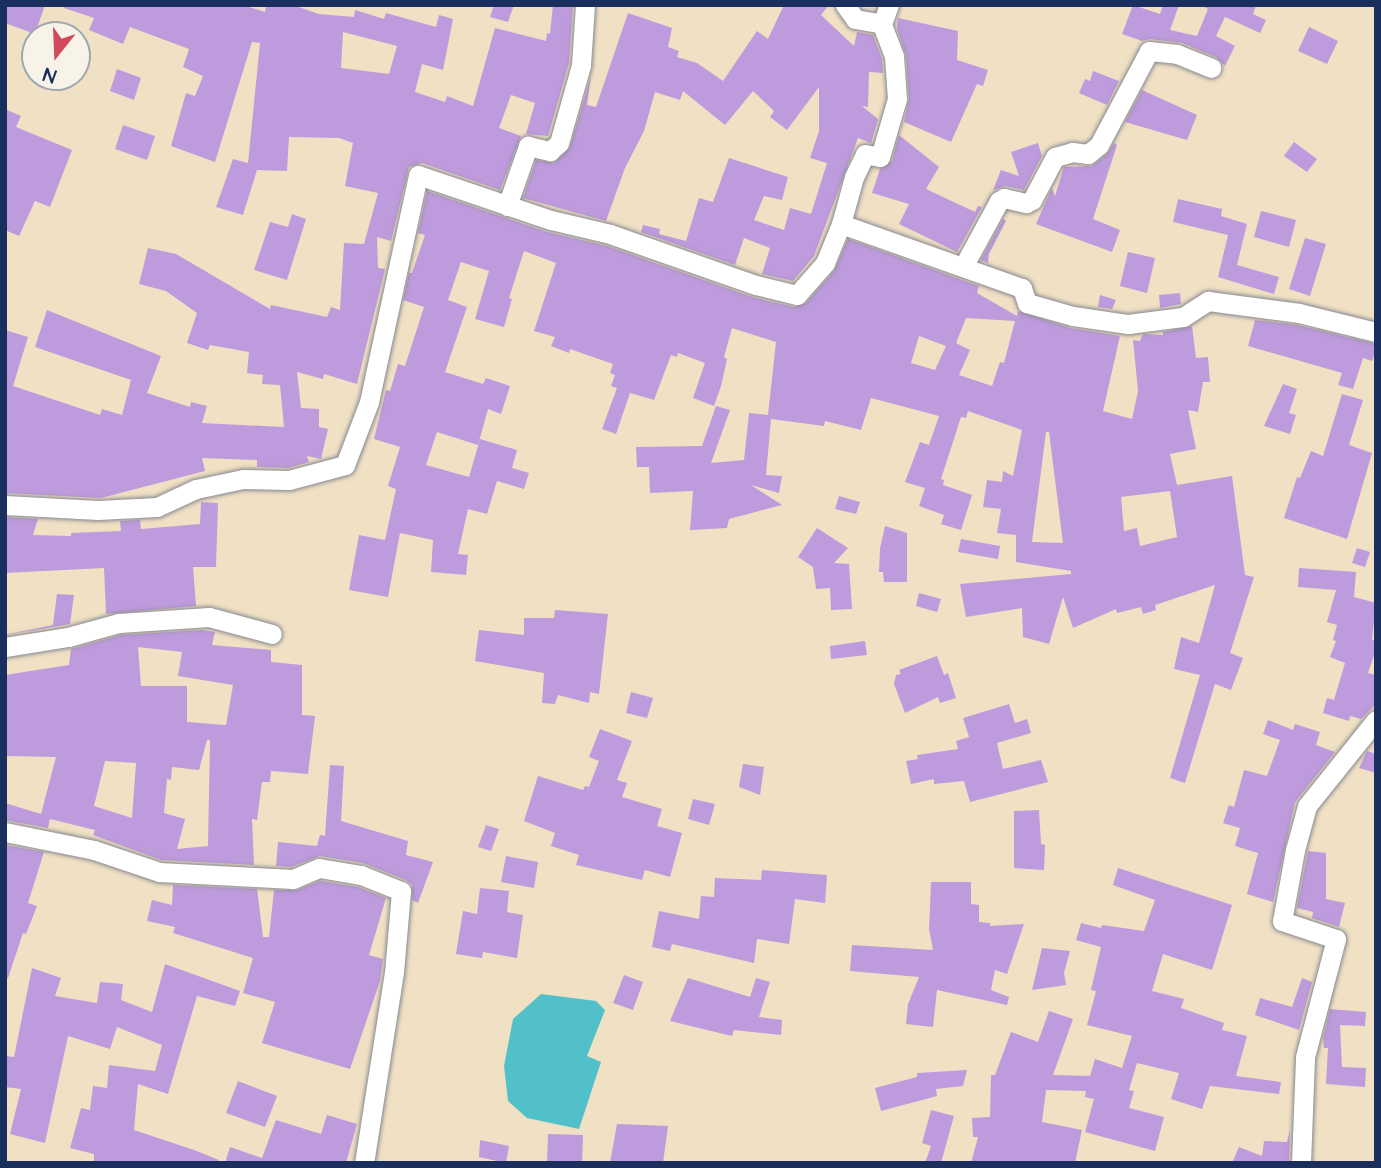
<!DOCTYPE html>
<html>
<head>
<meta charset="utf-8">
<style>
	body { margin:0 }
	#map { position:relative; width:1381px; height:1168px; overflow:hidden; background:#f1e1c4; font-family:"Architects Daughter",sans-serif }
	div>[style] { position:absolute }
	.water>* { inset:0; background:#52c0c8 }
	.building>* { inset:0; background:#be9bdc }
	.roads { filter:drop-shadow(0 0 2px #868891) drop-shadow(0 0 2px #868891) }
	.street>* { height:19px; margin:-9.5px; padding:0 9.5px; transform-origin:9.5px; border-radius:9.5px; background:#fff }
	span { translate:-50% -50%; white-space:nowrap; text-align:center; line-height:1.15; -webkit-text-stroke:5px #f7f3e8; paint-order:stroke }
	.frame { position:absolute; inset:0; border:7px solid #1b2f5e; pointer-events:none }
	.north { position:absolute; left:21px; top:21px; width:70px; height:70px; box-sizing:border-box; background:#f7f3e8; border:2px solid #9fa5b1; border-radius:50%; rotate:198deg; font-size:19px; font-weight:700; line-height:28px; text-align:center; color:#1b2f5e }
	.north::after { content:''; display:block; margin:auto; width:24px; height:32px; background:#d1495b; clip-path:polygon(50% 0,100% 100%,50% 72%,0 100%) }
</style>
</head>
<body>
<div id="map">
	<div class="water">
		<div style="clip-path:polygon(541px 994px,596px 1001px,605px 1010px,587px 1056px,601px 1062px,579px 1129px,527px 1118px,508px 1101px,504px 1066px,513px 1019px)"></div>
	</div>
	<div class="building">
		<div style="clip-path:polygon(5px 5px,45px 5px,35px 34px,5px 23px)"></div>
		<div style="clip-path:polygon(evenodd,64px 5px,243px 5px,265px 12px,266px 5px,293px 5px,319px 14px,354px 17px,355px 10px,384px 19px,386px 13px,436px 27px,439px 15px,453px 19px,443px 70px,422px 64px,415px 92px,445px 102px,447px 96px,473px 106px,495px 28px,546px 41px,547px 33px,550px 34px,553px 5px,573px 5px,569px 63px,548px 136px,526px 134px,535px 103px,511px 95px,499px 128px,521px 136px,500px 190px,422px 163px,409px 167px,391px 241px,377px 237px,378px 268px,385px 269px,357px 384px,324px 374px,323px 379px,297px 372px,301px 408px,319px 409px,319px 427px,328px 429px,321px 459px,307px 456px,309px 462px,288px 468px,257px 467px,257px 460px,202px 458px,205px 471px,101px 498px,5px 493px,5px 330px,28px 337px,13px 386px,100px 415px,102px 409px,122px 415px,131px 380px,35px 347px,47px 310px,161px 356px,147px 393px,190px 407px,191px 402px,207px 406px,202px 423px,284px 427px,280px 385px,262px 384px,263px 375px,247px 373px,249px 352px,210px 345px,208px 350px,187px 343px,197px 313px,166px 291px,139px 284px,148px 248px,176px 254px,270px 309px,271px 305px,327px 317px,331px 307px,340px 310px,344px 243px,364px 244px,378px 193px,345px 186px,353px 143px,339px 138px,289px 137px,287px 171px,257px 170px,243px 215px,216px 207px,233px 159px,248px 163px,260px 43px,252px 42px,215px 162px,171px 146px,186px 93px,195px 96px,203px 76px,183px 67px,189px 49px,130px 27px,123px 44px,89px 30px,94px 18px,64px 8px,64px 5px,343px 32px,397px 46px,389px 74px,341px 68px,343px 32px)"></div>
		<div style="clip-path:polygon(494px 5px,514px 5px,508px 22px,490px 17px)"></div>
		<div style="clip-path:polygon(784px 5px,829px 5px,821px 15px,854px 46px,857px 32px,873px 35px,882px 59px,883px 73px,869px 72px,868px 107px,862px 106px,878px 119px,871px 143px,858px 138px,814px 256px,793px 281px,762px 274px,770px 248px,744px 238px,735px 265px,641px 232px,643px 225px,660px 229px,659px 234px,686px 241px,699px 198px,713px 202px,729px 158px,788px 177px,782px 200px,764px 196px,754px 220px,784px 230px,790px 208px,811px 214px,827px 163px,810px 158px,819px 131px,819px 87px,787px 130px,770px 117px,774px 111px,753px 91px,725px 125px,683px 91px,680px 100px,655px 92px,644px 131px,625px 168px,606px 221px,523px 198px,536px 160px,554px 163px,570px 147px,591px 76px,587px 105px,596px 107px,628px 13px,672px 28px,668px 47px,679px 51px,677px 57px,697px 63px,723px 81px,757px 31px,768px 39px)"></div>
		<div style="clip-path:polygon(1133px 5px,1160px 14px,1163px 5px,1179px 5px,1170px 30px,1197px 36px,1208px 9px,1200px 5px,1256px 5px,1253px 14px,1266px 20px,1260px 33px,1225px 17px,1216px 36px,1235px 46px,1225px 66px,1216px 57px,1182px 43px,1150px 39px,1142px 41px,1122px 34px)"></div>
		<div style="clip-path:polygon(898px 18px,958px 31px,957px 60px,988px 70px,983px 86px,977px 84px,951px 142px,904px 122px,909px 98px,906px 55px,897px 29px)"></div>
		<div style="clip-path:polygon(1309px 27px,1338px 41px,1327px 64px,1298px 51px)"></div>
		<div style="clip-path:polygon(117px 69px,141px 78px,134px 100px,110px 91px)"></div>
		<div style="clip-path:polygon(1093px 71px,1119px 81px,1107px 105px,1079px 93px,1085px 79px,1090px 81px)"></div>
		<div style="clip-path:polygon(1142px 90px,1197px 115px,1187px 140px,1125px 122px)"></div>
		<div style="clip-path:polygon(5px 109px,21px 116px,16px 127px,72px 150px,50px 207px,35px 201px,19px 236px,5px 230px)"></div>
		<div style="clip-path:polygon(123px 125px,155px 136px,147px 160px,115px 149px)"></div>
		<div style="clip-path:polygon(899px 135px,939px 167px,926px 189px,975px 212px,978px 206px,982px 207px,957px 252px,899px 224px,909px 204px,872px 193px,880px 169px,892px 161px)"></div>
		<div style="clip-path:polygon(1294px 142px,1317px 159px,1307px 172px,1284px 156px)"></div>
		<div style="clip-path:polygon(1038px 143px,1042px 156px,1024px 190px,1006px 186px,993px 190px,1001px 170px,1019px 176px,1011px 152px)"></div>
		<div style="clip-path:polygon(1114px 143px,1117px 145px,1093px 219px,1120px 230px,1112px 252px,1036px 224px,1052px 188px,1055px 196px,1064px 167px,1092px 166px,1107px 154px)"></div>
		<div style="clip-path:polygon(evenodd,427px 191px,547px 232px,607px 246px,752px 297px,794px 307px,806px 303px,834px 271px,848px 239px,979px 286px,977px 293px,1017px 316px,1018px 311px,1070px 328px,1120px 336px,1103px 411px,1132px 419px,1138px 391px,1133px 340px,1140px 341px,1143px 334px,1163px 335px,1163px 332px,1192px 326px,1196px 358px,1208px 357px,1210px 382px,1203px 382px,1198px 412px,1188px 410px,1196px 449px,1170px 454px,1177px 485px,1232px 476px,1245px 575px,1254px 577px,1230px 653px,1243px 658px,1231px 690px,1215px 684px,1185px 783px,1170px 778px,1200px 675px,1174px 669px,1181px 637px,1199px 643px,1215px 585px,1155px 605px,1156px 610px,1143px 614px,1141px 607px,1117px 613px,1116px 609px,1073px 628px,1063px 597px,1049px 644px,1023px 637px,1022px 608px,966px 617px,960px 584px,1071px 574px,1071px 571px,1016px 562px,1016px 535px,997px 533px,1001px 509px,983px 507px,987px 480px,1002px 482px,1003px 471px,1013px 476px,1022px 430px,968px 411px,966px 418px,961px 417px,941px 479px,944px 480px,943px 485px,972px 495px,961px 530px,941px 524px,944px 515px,919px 506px,925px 488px,905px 482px,920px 442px,929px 445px,939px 416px,871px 398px,861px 430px,825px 421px,824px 426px,771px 419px,766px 475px,782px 476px,779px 493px,751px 485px,782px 505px,729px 519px,727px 528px,690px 530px,693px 491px,650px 493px,649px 467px,637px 467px,636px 447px,702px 446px,716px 406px,730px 410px,711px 463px,744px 460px,749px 413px,768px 415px,776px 342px,732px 328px,724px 357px,727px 359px,721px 386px,714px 406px,693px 398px,705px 363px,678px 353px,677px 357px,671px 355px,654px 400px,630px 393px,616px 434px,602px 429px,617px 388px,611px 386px,615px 375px,610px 373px,613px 364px,570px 349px,569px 353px,551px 346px,555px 337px,534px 331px,556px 263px,524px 251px,509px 298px,512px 299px,504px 327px,475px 319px,489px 271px,461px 262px,448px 300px,467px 307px,445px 372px,483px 384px,486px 378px,510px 386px,501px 414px,488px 409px,478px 445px,437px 432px,426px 465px,469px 477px,480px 439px,517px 450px,512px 468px,529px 473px,524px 489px,497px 481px,487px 514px,468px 509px,458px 554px,468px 555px,466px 575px,431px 572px,433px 540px,400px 533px,388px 597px,349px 590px,359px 535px,385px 540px,396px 489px,388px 486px,400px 447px,374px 439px,386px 390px,390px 391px,398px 364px,405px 366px,424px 307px,403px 300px,409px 273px,412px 273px,425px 235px,418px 233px,427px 191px,966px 318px,1015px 321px,1004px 363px,1000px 362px,992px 386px,959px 375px,970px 350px,956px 343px,966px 318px,427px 191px,919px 336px,946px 346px,935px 370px,911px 363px,919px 336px,427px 191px,1046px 432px,1049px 432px,1063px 543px,1032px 542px,1046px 432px,427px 191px,1170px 491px,1177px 537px,1140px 546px,1137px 528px,1124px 531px,1121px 497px,1170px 491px)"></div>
		<div style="clip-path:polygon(1178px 199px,1222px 209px,1221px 216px,1247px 224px,1237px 265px,1279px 277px,1274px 294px,1218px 277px,1228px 235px,1173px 222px)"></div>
		<div style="clip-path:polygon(1261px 211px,1296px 220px,1289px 247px,1254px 237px)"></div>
		<div style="clip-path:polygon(292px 214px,306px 219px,287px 280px,254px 270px,270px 222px,288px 227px)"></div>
		<div style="clip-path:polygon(1003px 219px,1006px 221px,989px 254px,988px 263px,981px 260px)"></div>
		<div style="clip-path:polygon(1305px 238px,1326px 244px,1310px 296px,1289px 289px)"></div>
		<div style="clip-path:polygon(1128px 252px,1155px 258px,1147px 293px,1120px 286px)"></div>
		<div style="clip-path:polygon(1180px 293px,1181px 304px,1160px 308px,1159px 295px)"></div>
		<div style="clip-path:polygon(1100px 295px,1116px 300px,1112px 309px,1098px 307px)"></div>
		<div style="clip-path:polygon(1255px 320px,1297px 325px,1376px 344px,1376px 349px,1372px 361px,1363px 358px,1353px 389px,1338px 385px,1342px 373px,1248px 346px)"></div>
		<div style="clip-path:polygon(1283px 384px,1297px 389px,1289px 413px,1296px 415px,1290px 434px,1264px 426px)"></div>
		<div style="clip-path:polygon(1342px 394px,1363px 400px,1349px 445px,1372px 453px,1347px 539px,1284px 518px,1297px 477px,1300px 478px,1311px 451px,1323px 456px)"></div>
		<div style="clip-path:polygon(839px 496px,860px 502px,856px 514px,835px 509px)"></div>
		<div style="clip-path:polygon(201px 502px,218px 503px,216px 567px,193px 567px,196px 606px,106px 614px,104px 568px,5px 573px,5px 517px,38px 519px,33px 535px,71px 536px,71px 533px,121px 531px,120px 521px,140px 520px,141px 529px,200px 524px)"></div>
		<div style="clip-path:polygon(885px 526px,907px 533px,907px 582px,884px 582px,883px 572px,879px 572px,880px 548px)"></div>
		<div style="clip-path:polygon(817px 528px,848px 548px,834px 563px,849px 564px,852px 609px,831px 610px,830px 588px,816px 589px,813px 567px,798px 557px)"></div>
		<div style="clip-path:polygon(961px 539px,1000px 546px,998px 559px,958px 552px)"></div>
		<div style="clip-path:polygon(1357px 548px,1370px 552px,1365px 567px,1352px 563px)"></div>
		<div style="clip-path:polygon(1299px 568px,1356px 572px,1354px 597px,1376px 603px,1372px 640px,1376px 641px,1376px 649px,1368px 673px,1376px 675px,1376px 704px,1361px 719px,1350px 716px,1349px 721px,1323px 713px,1327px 698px,1334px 700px,1345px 663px,1330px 657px,1336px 641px,1333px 640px,1337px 625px,1327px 622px,1336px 590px,1298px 587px)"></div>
		<div style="clip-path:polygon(919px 593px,941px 599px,937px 612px,916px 606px)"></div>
		<div style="clip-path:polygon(57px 594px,74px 595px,70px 624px,5px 635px,53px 625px)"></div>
		<div style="clip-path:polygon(555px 610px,608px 614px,599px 694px,590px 692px,589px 703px,558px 695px,555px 704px,542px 703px,544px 673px,475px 661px,479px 630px,524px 635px,524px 618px,554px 618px)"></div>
		<div style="clip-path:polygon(evenodd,202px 630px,215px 632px,212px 645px,271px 650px,271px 662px,302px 665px,302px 715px,315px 716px,308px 774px,271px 771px,270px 782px,262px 782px,257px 820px,252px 819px,254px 865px,161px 860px,93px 835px,95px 830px,50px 819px,48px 828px,5px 820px,5px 803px,41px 814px,56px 757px,5px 756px,5px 675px,69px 665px,71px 649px,121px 635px,202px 630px,138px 647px,182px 652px,178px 676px,233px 685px,226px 725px,187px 722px,187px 686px,141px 686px,138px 647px,202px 630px,207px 740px,210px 740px,208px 846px,177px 849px,185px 819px,164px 813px,167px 779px,171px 780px,172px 767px,199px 770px,207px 740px,202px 630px,105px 761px,136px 763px,132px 818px,94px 806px,105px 761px)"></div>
		<div style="clip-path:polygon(865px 641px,867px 655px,831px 659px,830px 646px)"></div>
		<div style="clip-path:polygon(937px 656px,944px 675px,948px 673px,956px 698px,940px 703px,938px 697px,905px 713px,894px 684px,896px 675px,901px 674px,899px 670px)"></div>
		<div style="clip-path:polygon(631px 692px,653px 698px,647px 718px,626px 713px)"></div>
		<div style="clip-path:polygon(1009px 704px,1015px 723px,1027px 719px,1031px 733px,997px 743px,1003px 769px,1041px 760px,1048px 782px,970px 802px,964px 781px,934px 784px,934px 779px,911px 784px,906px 761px,918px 759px,917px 755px,958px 749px,956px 741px,969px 737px,963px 718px)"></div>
		<div style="clip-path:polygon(1268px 720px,1293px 730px,1295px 724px,1320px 732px,1316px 745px,1335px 752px,1295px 802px,1273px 902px,1247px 894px,1258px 853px,1235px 846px,1240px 828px,1223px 823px,1229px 805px,1234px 807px,1244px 770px,1267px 776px,1280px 740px,1263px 734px)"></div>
		<div style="clip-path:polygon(600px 729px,632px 741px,617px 780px,627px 783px,622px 797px,662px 809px,657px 826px,682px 833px,670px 877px,645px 870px,642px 880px,576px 865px,579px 855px,551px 846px,555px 833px,524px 821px,538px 776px,583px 790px,585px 786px,589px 787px,599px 761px,589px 757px)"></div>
		<div style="clip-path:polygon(1367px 751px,1376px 754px,1376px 773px,1359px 768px)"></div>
		<div style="clip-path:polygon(743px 764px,764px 767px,760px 795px,739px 787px)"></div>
		<div style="clip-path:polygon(330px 765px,344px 766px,341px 821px,408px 841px,406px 855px,433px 862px,418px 903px,412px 900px,412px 885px,406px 880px,363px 863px,320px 856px,291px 867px,276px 866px,278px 842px,317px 846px,320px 835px,325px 836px)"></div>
		<div style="clip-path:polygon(693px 799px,715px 804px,709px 825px,688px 819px)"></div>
		<div style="clip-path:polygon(1039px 810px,1041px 844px,1045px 845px,1044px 870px,1014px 868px,1014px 811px)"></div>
		<div style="clip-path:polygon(486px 825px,499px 829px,491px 851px,478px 847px)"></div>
		<div style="clip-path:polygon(5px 845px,44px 852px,28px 903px,37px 906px,26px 934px,23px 933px,8px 978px,5px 978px)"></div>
		<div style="clip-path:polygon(1308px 851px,1326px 853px,1326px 899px,1345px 903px,1339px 927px,1312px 918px,1313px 912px,1297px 908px)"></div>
		<div style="clip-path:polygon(506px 856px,538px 862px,534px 888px,501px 882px)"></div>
		<div style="clip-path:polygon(1118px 868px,1232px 905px,1212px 970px,1163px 954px,1152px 991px,1184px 999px,1181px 1008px,1224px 1023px,1222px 1030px,1247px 1036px,1236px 1076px,1281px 1082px,1279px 1094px,1210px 1086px,1202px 1109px,1171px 1099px,1179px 1073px,1137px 1063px,1129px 1090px,1134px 1091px,1129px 1108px,1164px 1117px,1155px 1151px,1085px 1132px,1094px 1099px,1085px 1097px,1086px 1091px,1046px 1090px,1042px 1122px,1082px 1130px,1075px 1163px,971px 1163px,978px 1137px,973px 1137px,972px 1118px,990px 1117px,991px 1075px,995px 1075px,1011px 1032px,1038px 1042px,1049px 1011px,1073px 1019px,1053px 1075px,1090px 1076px,1095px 1059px,1122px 1068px,1132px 1036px,1087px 1025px,1096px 991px,1091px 990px,1101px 947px,1076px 940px,1081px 923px,1101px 928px,1102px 925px,1144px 931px,1155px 900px,1113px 885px)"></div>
		<div style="clip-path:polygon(762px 870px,827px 875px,825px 903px,795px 899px,789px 944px,757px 939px,754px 963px,672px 944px,670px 951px,652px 947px,659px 911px,699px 919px,701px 896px,714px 897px,715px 878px,761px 880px)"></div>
		<div style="clip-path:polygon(320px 881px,358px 887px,386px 898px,369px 955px,383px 959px,380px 981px,350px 1069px,262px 1043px,275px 1002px,243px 993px,253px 958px,173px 933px,175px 927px,147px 921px,152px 900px,172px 905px,173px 885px,257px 889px,263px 937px,269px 937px,274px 890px,297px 890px)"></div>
		<div style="clip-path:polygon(931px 882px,971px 882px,971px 904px,979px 905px,979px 922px,990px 923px,990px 926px,1024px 924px,1007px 974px,995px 970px,991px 990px,1009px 997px,1007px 1005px,937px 990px,933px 1027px,906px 1024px,908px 1004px,919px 977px,850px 971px,852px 945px,933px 950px,929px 929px)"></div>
		<div style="clip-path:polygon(480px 888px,509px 891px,507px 912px,523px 915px,517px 958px,483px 952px,482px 958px,456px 954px,463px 911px,477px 914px)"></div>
		<div style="clip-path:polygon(1042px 948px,1070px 951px,1064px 973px,1066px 985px,1032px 990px)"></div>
		<div style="clip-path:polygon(165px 964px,240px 991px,235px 1006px,197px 996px,168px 1094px,138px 1084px,134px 1130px,194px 1150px,219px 1160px,218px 1163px,94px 1163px,94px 1154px,70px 1148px,81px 1108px,90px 1110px,93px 1086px,107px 1088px,109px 1065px,155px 1071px,162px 1045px,117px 1027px,110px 1049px,68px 1036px,45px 1143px,10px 1134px,21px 1089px,5px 1087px,5px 1056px,14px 1057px,32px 968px,61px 978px,55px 996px,97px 1003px,100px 982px,123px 984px,121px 1000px,152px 1012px)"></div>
		<div style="clip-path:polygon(624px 975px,643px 982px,633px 1010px,613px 1003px)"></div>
		<div style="clip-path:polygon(688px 978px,750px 997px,756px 978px,770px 982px,759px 1017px,782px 1020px,781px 1035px,734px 1030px,732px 1036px,670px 1021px)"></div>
		<div style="clip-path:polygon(1302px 978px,1312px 982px,1299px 1030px,1255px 1015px,1260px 998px,1292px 1007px)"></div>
		<div style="clip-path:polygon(1330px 1009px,1366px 1012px,1365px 1026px,1340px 1025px,1342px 1067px,1366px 1068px,1365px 1087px,1326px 1084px,1328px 1048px,1324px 1048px,1323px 1038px)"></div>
		<div style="clip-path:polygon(967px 1070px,963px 1086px,936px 1089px,937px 1096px,881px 1111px,875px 1088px,917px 1077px,917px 1073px)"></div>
		<div style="clip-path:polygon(238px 1081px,277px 1096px,265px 1127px,226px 1113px)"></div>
		<div style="clip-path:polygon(931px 1110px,954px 1116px,941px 1163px,925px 1163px,931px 1146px,922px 1143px)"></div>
		<div style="clip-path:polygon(327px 1115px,357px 1124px,346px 1163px,225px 1163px,230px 1147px,262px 1158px,276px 1120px,321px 1134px)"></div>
		<div style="clip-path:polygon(617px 1124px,668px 1126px,663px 1163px,610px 1163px)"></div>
		<div style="clip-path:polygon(1290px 1130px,1289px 1163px,1232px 1163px,1239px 1147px,1262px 1156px,1264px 1141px,1287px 1142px)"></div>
		<div style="clip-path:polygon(548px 1134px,583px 1135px,582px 1163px,547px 1163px)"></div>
		<div style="clip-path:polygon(480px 1140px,509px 1146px,506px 1163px,479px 1157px)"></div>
	</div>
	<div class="roads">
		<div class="street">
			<div style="left:845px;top:5px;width:17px;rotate:54deg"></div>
			<div style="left:855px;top:19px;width:27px;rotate:10deg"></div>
			<div style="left:507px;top:206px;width:64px;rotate:-70.7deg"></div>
			<div style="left:528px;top:146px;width:23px;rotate:13deg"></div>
			<div style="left:550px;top:151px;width:12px;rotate:-42deg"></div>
			<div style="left:559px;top:143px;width:81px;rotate:-74.2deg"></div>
			<div style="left:581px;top:65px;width:60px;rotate:-86.2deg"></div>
			<div style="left:841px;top:224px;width:49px;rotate:-74.5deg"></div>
			<div style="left:854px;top:177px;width:25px;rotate:-64deg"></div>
			<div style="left:865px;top:154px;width:15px;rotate:11deg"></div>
			<div style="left:880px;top:157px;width:60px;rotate:-73.7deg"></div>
			<div style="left:897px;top:99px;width:43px;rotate:-94deg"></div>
			<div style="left:894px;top:56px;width:34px;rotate:-111deg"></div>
			<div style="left:882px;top:24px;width:20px;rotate:-70deg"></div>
			<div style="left:963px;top:267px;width:75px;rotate:-61.4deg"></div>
			<div style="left:999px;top:201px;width:6px;rotate:-31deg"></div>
			<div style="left:1004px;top:198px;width:23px;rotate:13deg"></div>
			<div style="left:1026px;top:203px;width:7px;rotate:-27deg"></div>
			<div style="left:1032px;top:200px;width:49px;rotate:-61.9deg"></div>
			<div style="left:1055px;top:157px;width:18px;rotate:-16deg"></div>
			<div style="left:1072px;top:152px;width:16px;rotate:7deg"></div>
			<div style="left:1088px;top:154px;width:14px;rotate:-39deg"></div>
			<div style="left:1099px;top:145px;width:106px;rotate:-62deg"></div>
			<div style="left:1149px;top:51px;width:28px;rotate:6deg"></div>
			<div style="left:1177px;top:54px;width:37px;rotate:22deg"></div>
			<div style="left:5px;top:505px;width:93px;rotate:3.1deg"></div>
			<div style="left:98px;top:510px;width:59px;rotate:-2.9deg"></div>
			<div style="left:157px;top:507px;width:43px;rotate:-24.8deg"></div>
			<div style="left:196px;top:489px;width:48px;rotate:-12deg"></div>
			<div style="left:243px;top:479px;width:46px;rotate:1.2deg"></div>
			<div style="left:289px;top:480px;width:58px;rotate:-15deg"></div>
			<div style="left:345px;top:465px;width:67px;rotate:-69.1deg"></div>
			<div style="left:369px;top:402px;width:232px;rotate:-77.8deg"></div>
			<div style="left:418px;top:175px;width:140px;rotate:18.7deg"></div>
			<div style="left:551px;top:220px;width:61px;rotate:13.3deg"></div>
			<div style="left:610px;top:234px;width:155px;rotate:19.3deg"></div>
			<div style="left:756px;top:285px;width:42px;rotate:13.7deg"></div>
			<div style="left:797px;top:295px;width:43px;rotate:-48.8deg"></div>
			<div style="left:825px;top:263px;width:42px;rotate:-67.7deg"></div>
			<div style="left:841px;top:224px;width:192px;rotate:19.5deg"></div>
			<div style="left:1022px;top:288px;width:16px;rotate:72deg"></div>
			<div style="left:1027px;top:303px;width:48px;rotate:15.8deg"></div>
			<div style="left:1073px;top:316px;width:56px;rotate:8.3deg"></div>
			<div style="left:1128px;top:324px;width:55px;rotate:-7.3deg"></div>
			<div style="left:1183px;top:317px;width:30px;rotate:-33deg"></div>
			<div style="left:1208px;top:301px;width:92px;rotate:7.5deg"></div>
			<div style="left:1299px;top:313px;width:79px;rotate:13.9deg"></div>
			<div style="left:5px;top:647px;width:64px;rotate:-9deg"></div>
			<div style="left:68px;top:637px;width:53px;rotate:-15.4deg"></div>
			<div style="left:119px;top:623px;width:90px;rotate:-3.8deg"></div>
			<div style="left:209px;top:617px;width:65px;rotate:15.1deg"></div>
			<div style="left:5px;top:832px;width:91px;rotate:11.4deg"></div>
			<div style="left:94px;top:850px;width:69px;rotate:18.7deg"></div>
			<div style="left:159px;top:872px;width:134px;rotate:3deg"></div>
			<div style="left:293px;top:879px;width:28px;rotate:-23deg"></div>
			<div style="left:319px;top:868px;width:43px;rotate:9.5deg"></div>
			<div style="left:361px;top:875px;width:43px;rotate:21.8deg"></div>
			<div style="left:401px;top:891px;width:81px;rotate:94.9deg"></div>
			<div style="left:394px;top:972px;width:193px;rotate:98.9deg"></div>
			<div style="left:1301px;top:1163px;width:106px;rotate:-87.8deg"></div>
			<div style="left:1305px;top:1057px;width:122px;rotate:-75.3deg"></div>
			<div style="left:1336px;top:939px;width:57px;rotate:-161.6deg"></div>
			<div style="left:1282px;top:921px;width:72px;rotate:-79.6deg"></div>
			<div style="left:1295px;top:850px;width:46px;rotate:-74.7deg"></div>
			<div style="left:1307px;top:806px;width:110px;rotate:-51.3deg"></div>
		</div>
	</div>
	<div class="frame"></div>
	<div class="north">N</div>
</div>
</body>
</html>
